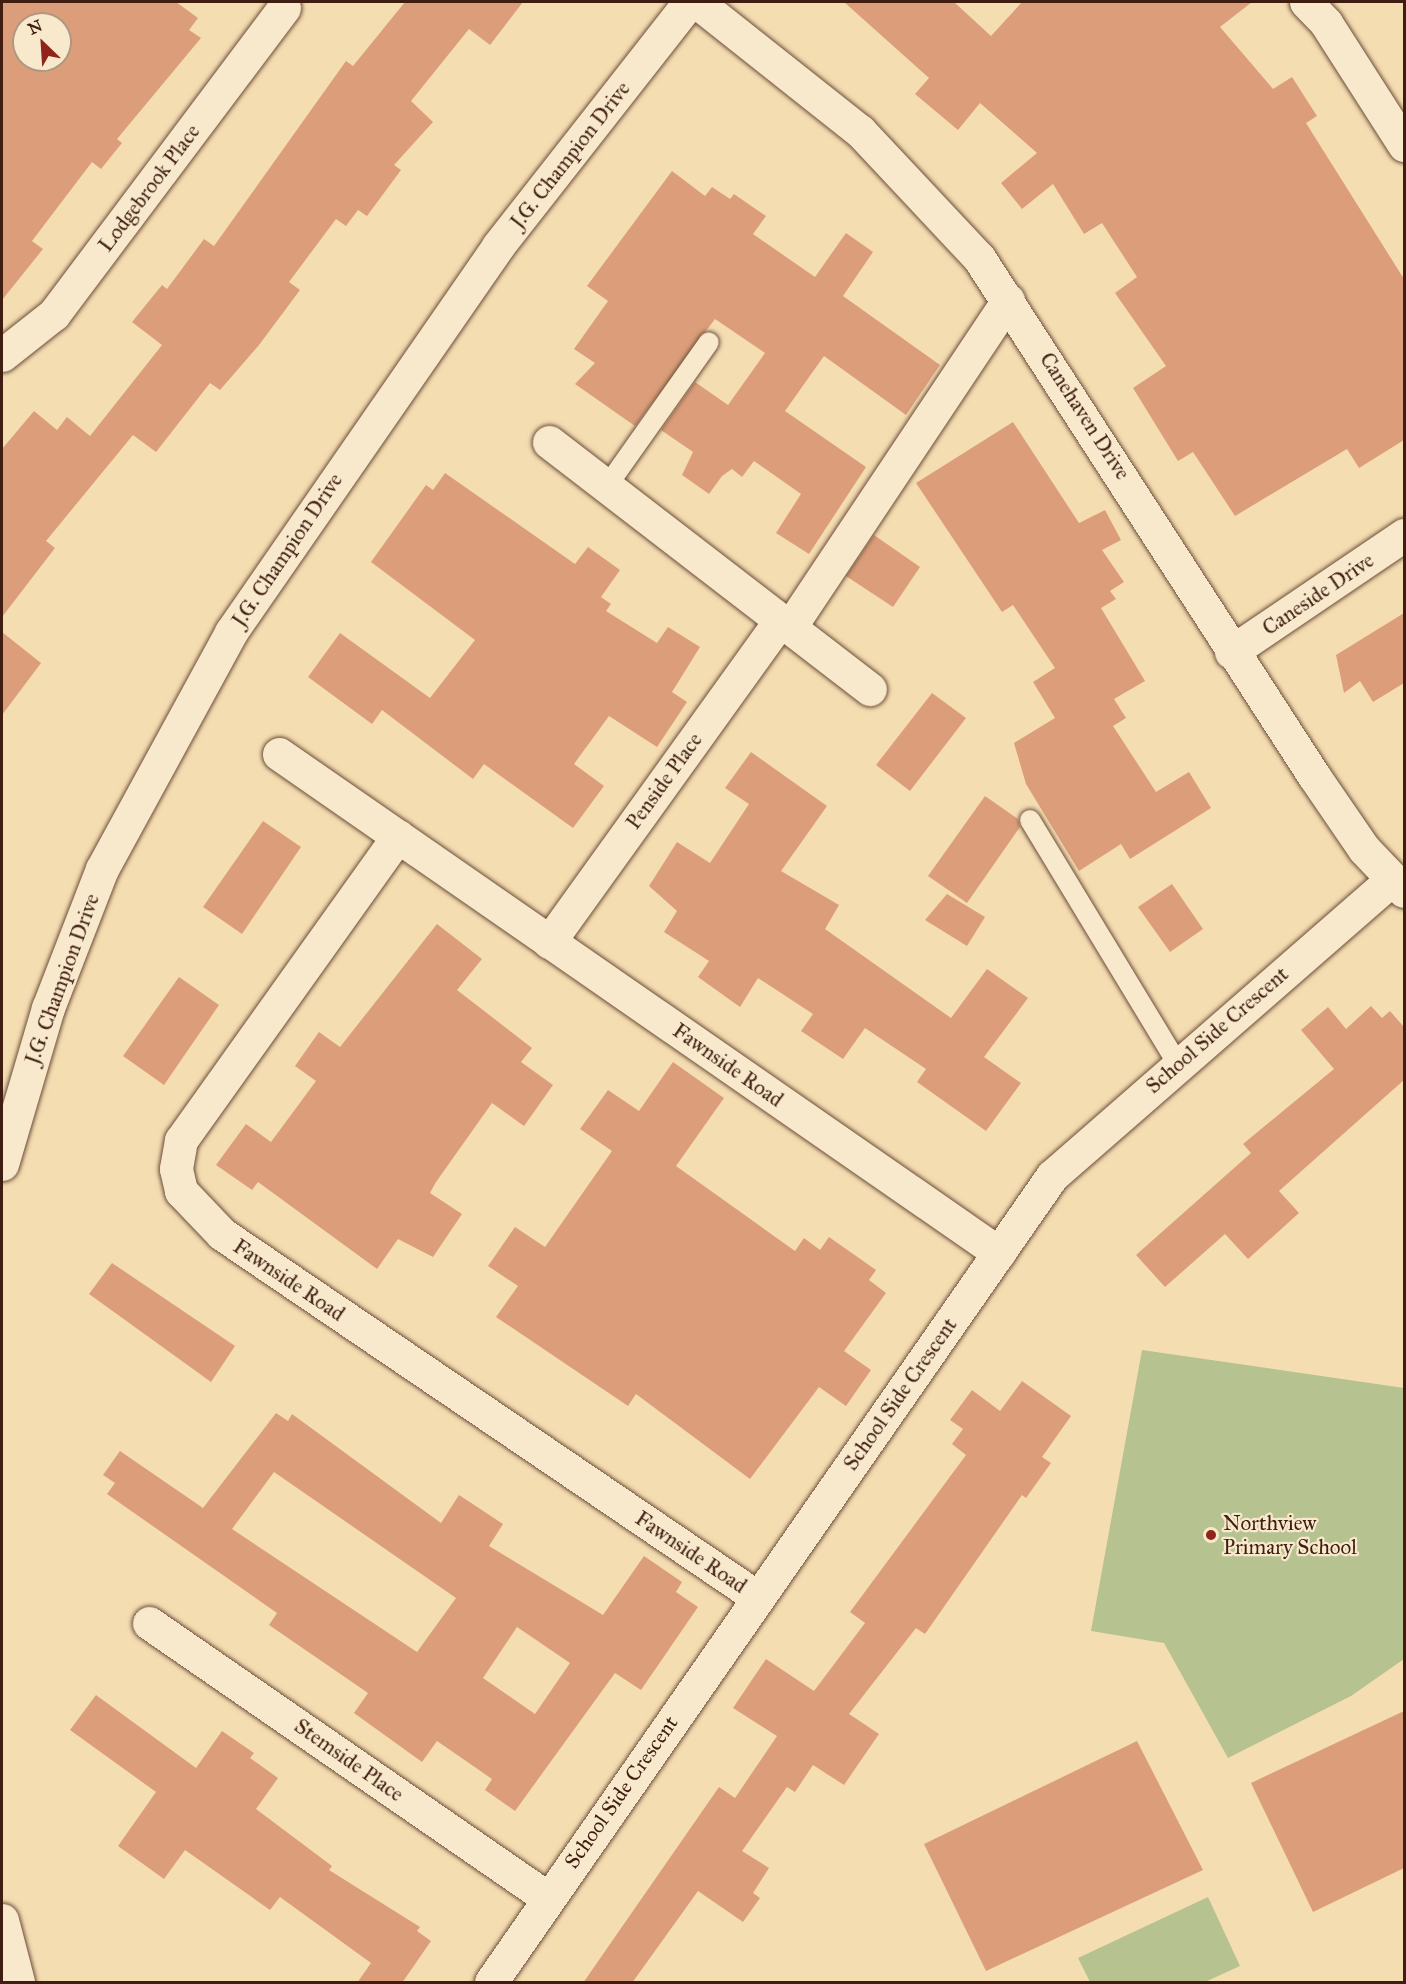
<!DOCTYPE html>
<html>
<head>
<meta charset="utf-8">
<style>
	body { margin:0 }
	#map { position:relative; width:1406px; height:1984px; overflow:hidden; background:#f5ddb2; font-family:"IM FELL Great Primer",serif }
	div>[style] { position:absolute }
	.green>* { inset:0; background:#b6c290 }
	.building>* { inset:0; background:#dc9e7a }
	.roads { filter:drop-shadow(0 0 2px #6c4e39) drop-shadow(0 0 2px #6c4e39) }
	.lane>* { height:20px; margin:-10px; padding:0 10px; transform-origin:10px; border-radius:10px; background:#f8e9cd }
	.street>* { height:33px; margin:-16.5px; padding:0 16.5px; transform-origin:16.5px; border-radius:16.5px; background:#f8e9cd }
	.secondary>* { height:33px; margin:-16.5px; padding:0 16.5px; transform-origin:16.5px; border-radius:16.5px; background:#f8e9cd }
	.dots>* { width:16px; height:16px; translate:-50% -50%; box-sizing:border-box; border:3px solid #f8e9cd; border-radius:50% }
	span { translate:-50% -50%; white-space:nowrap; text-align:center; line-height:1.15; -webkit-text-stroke:4.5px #f8e9cd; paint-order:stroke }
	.street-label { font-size:21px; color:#3f1e11 }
	.poi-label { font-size:21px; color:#3f1e11 }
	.left { translate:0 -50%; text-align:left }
	.frame { position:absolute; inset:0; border:3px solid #3f1e11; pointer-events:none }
	.north { position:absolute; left:12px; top:12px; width:60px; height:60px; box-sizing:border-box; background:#f8e9cd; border:2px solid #ae9882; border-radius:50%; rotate:335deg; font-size:16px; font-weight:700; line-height:24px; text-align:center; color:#3f1e11 }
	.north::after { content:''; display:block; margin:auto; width:21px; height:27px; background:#8f2418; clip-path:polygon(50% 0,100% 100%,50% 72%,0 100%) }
</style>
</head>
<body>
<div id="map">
	<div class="green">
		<div style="clip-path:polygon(1142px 1350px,1404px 1388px,1404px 1659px,1351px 1696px,1228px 1758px,1164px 1643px,1091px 1631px)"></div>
		<div style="clip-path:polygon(1208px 1897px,1240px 1966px,1205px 1982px,1090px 1982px,1078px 1958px)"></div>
	</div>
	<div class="building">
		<div style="clip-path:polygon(evenodd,2px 2px,176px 2px,198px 18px,189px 30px,201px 38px,117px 139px,122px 143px,101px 169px,92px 162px,32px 241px,43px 249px,2px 300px,2px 2px,24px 24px,60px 24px,60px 60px,24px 60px,24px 24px)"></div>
		<div style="clip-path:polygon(405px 2px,523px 2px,490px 45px,469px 29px,411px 101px,433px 122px,394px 165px,401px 170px,367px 216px,358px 210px,346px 226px,336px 219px,289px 282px,300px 290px,259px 345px,220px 390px,210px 383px,156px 452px,133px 435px,46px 541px,55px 548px,2px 617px,2px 449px,34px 411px,57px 430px,67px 417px,90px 436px,162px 345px,132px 322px,162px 285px,167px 289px,204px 239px,214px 246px,346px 61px,353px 66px)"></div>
		<div style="clip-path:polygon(844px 2px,954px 2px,991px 36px,1022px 2px,1252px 2px,1220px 27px,1273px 89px,1292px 77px,1317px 116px,1306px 123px,1404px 279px,1404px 440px,1359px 468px,1347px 449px,1235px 516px,1193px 452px,1178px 461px,1133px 388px,1166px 366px,1115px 293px,1137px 277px,1102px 223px,1084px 234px,1053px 184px,1022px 209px,1001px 183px,1037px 153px,980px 103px,958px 130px,915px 94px,929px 78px)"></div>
		<div style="clip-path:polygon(672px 171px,705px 196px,712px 187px,730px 199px,734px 194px,766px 216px,753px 234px,815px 277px,846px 233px,873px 252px,843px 296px,940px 365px,906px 415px,824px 356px,785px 411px,866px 467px,809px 554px,776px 533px,801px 494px,754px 461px,742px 477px,732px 469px,722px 476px,709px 494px,682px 475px,693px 452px,661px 430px,695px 382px,728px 405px,765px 353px,715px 319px,635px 426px,575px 384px,595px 363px,574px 349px,608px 301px,587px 286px)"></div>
		<div style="clip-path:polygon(1013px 422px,1079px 523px,1105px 510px,1121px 540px,1102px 550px,1124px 582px,1110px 591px,1116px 599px,1101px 608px,1145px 681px,1114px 699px,1126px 718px,1113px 726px,1156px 792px,1189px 772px,1211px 808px,1130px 859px,1121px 844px,1079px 871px,1026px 784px,1014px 743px,1055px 718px,1033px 682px,1055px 668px,1013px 605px,1002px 612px,916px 483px)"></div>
		<div style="clip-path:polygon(445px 473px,575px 564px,588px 547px,620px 570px,601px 597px,611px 604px,606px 611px,657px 643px,668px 627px,700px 647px,672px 692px,687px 702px,657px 747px,609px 716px,574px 764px,604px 786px,573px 828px,484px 764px,473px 779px,382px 710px,372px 724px,308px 677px,340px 633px,430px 698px,475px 640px,371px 562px,426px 485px,433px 490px)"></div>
		<div style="clip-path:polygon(874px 535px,920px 567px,893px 607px,846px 576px)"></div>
		<div style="clip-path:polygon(1404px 613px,1404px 683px,1373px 702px,1360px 681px,1344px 693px,1336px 655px)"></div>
		<div style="clip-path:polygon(2px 632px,41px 663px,2px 715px)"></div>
		<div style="clip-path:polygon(932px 693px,966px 718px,910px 791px,876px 765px)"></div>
		<div style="clip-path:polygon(751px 752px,827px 806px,781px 871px,839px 905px,825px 929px,951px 1018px,987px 969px,1028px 998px,984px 1057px,1021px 1083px,986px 1131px,917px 1082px,926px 1069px,865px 1028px,843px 1059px,801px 1031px,813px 1014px,758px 978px,740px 1007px,698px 977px,709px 961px,664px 932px,677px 911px,649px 886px,677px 842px,710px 863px,749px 804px,725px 788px)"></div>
		<div style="clip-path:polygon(985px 796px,1018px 819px,1020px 827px,967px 903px,928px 876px)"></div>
		<div style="clip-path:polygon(263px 821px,301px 847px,242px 934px,203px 907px)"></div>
		<div style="clip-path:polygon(1172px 884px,1203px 929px,1170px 952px,1138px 907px)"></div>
		<div style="clip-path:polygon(947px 894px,985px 917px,967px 946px,925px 920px)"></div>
		<div style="clip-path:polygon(437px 924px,482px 959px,457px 990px,532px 1048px,521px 1062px,553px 1085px,524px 1126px,492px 1103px,436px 1182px,430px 1193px,462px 1214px,433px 1257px,398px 1239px,377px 1269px,258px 1182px,252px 1190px,216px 1165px,246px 1124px,271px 1142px,316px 1081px,295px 1066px,319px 1032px,340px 1047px)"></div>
		<div style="clip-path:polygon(179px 977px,219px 1005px,164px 1085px,123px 1056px)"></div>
		<div style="clip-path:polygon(1371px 1006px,1382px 1018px,1390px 1011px,1404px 1027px,1404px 1080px,1279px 1191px,1299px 1213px,1248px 1259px,1225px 1234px,1165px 1287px,1136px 1255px,1251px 1153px,1243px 1144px,1334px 1069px,1301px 1030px,1328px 1007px,1346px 1029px)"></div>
		<div style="clip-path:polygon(673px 1062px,724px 1098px,676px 1166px,795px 1251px,804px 1238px,820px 1250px,829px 1237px,876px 1270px,869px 1280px,886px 1293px,844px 1351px,871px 1370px,846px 1406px,819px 1387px,750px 1479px,636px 1394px,628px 1406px,496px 1317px,518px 1286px,488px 1266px,515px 1227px,545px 1247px,612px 1151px,580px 1129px,608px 1090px,639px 1111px)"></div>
		<div style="clip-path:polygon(112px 1263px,235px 1346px,211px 1382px,89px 1294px)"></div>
		<div style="clip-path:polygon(1022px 1381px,1071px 1416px,1042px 1457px,1051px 1463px,1026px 1498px,1022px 1495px,925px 1634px,916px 1628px,849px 1714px,879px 1734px,844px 1785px,813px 1765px,795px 1792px,787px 1787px,742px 1851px,769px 1868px,753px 1893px,760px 1898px,743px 1922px,698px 1891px,632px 1983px,583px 1983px,719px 1787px,735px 1798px,777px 1736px,733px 1708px,766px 1659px,814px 1691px,865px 1623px,850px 1612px,966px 1455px,952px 1444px,963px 1429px,950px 1420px,972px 1390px,1000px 1411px)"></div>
		<div style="clip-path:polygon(evenodd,276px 1413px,288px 1421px,292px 1414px,441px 1523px,459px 1495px,503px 1524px,489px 1546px,603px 1615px,644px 1556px,682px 1582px,676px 1592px,698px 1607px,641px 1690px,615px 1673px,515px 1811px,485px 1790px,492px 1779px,437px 1741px,422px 1762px,354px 1713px,368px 1693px,269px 1625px,277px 1613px,107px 1494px,115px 1483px,103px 1475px,120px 1451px,203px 1508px,276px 1413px,274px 1472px,456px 1598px,417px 1652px,232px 1529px,274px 1472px,276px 1413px,517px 1627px,570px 1663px,535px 1714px,483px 1678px,517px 1627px)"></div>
		<div style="clip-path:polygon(96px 1695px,196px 1768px,222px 1731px,254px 1753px,250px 1758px,278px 1778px,256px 1809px,332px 1866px,329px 1870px,420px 1927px,417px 1931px,431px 1941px,402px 1983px,357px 1983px,371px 1963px,280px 1897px,270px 1910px,185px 1850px,164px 1879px,118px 1846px,156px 1792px,70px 1730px)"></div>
		<div style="clip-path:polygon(1404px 1711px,1404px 1868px,1313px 1912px,1251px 1783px)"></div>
		<div style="clip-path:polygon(1137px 1741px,1203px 1870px,986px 1971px,924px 1844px)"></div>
	</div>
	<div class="roads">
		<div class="lane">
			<div style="left:607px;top:486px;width:176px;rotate:-54.7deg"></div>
			<div style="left:1030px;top:820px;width:284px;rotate:58.8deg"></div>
		</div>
		<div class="street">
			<div style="left:1306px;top:2px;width:29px;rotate:46deg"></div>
			<div style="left:1326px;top:23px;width:145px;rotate:57.4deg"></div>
			<div style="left:2px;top:355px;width:66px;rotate:-38.3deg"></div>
			<div style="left:54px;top:314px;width:383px;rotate:-53.1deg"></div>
			<div style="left:549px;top:442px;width:405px;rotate:37.6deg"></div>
			<div style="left:790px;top:627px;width:393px;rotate:-56.3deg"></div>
			<div style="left:1231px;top:652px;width:209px;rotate:-34.1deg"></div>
			<div style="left:279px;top:754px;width:876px;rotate:34.72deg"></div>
			<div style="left:398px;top:836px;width:374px;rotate:125.5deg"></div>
			<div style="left:181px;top:1140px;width:29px;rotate:100deg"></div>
			<div style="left:176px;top:1169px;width:23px;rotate:77deg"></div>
			<div style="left:181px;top:1191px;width:59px;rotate:46.4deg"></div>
			<div style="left:222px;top:1234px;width:647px;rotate:34.16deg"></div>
			<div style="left:549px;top:942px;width:396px;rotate:-54.3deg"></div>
			<div style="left:149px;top:1623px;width:485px;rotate:34.6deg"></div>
			<div style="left:491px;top:1982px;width:982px;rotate:-55.16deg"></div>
			<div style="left:1052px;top:1176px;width:451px;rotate:-41.1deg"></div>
		</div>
		<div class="secondary">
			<div style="left:697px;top:2px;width:208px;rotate:38.4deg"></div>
			<div style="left:860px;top:131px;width:174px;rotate:46.9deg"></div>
			<div style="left:979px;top:258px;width:617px;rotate:57.11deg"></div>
			<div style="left:1314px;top:776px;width:88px;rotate:55.6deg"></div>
			<div style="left:1364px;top:849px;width:58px;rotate:46.4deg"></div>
			<div style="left:2px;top:1164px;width:163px;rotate:-73.6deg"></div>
			<div style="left:48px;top:1008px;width:149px;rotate:-68.8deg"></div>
			<div style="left:102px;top:869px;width:270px;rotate:-61.4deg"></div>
			<div style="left:231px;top:632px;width:469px;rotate:-55.3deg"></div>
			<div style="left:498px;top:246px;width:310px;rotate:-51.9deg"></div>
			<div style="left:2px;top:1920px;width:64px;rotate:75.5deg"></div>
		</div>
	</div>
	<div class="dots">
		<div style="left:1211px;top:1535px;background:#8f2418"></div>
	</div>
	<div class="street-label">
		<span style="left:570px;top:155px;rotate:-52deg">J.G. Champion Drive</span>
		<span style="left:149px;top:188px;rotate:-53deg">Lodgebrook Place</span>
		<span style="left:1085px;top:416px;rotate:57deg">Canehaven Drive</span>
		<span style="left:287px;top:550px;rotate:-56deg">J.G. Champion Drive</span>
		<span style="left:1318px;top:594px;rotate:-34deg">Caneside Drive</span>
		<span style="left:664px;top:781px;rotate:-54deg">Penside Place</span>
		<span style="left:62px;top:979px;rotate:-70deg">J.G. Champion Drive</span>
		<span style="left:1217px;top:1030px;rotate:-41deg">School Side Crescent</span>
		<span style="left:728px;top:1065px;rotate:35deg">Fawnside Road</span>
		<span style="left:289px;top:1280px;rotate:34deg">Fawnside Road</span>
		<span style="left:900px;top:1394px;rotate:-55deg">School Side Crescent</span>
		<span style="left:691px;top:1552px;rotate:34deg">Fawnside Road</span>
		<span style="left:349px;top:1760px;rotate:35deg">Stemside Place</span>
		<span style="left:621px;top:1792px;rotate:-55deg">School Side Crescent</span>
	</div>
	<div class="poi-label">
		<span class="left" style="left:1223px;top:1535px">Northview<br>Primary School</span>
	</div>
	<div class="frame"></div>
	<div class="north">N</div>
</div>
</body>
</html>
